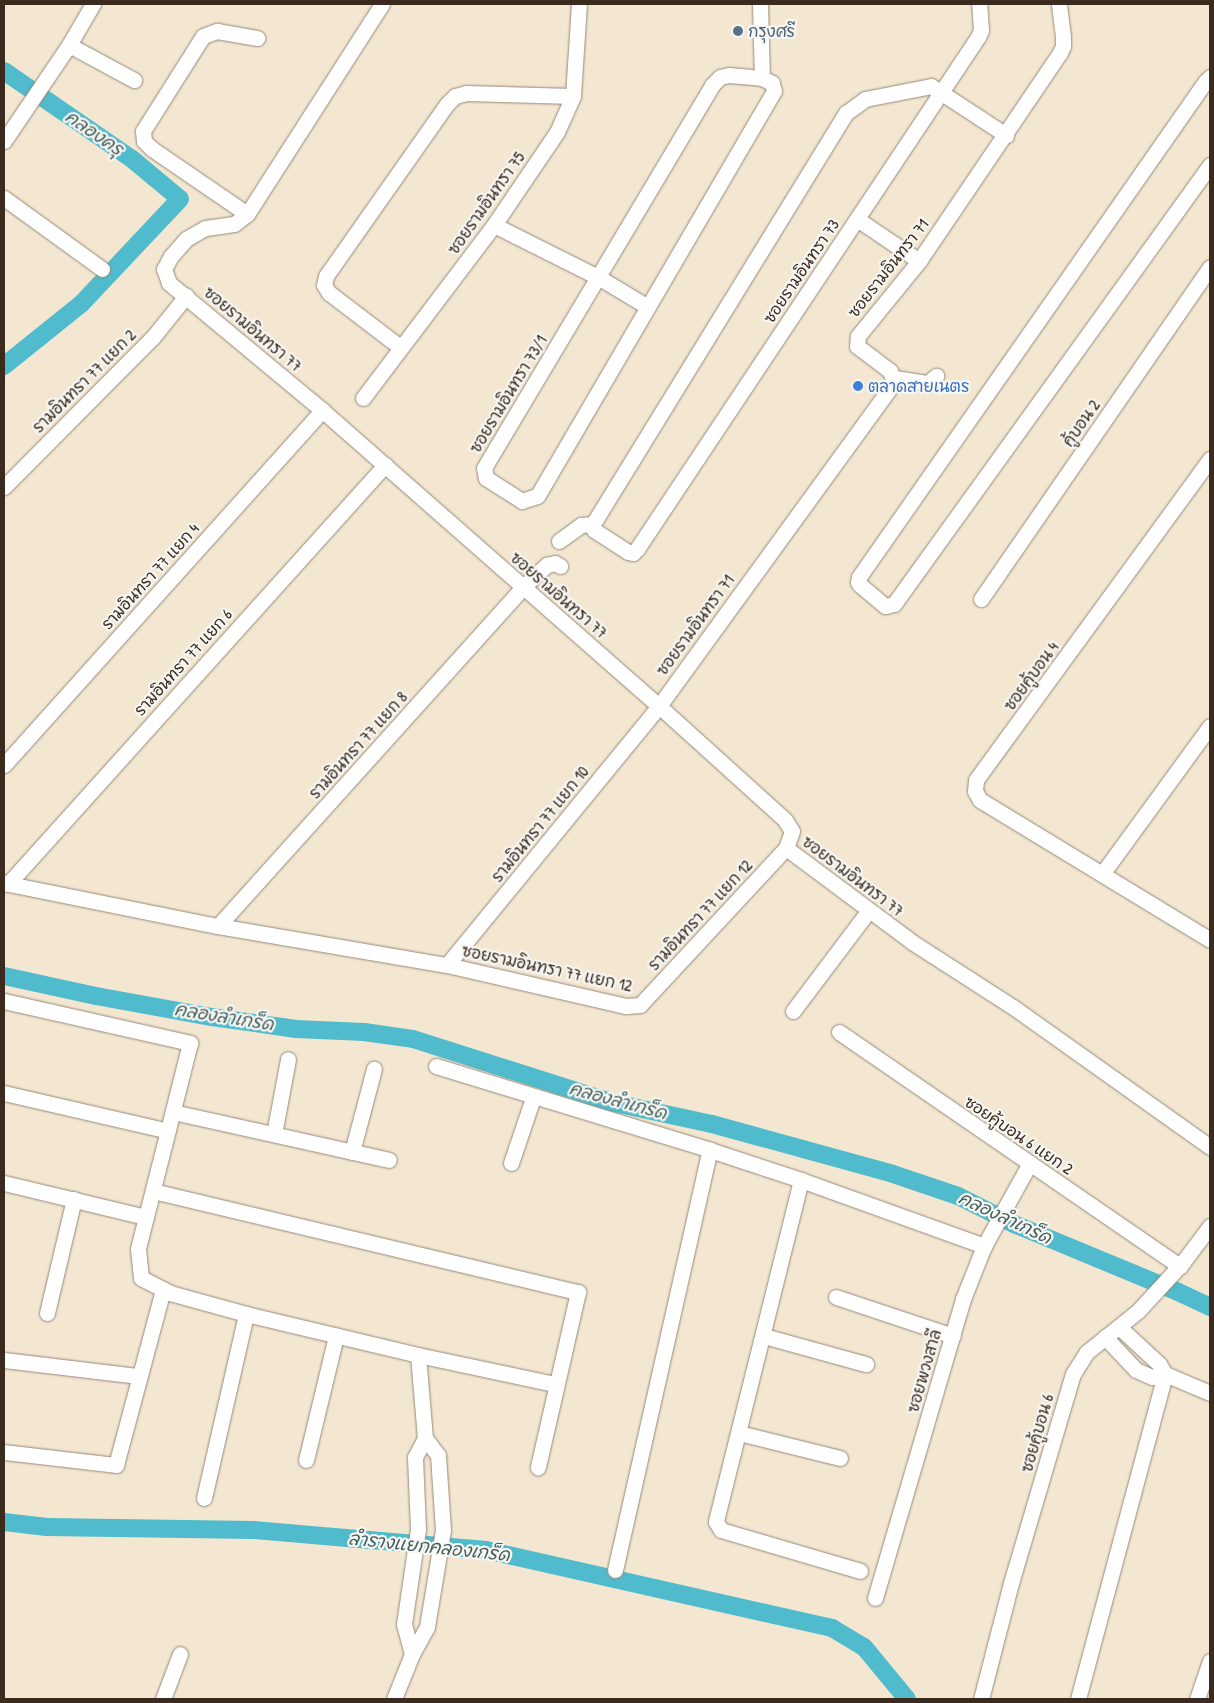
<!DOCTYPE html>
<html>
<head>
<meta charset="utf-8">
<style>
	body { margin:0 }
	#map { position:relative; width:1214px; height:1703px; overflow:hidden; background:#f3e7d2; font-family:"Patrick Hand","Playpen Sans Thai",sans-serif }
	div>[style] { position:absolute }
	.canal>* { height:18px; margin:-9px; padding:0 9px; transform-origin:9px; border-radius:9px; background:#50bbcc }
	.roads { filter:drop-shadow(0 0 1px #978878) drop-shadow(0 0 1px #978878) }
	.street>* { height:15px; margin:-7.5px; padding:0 7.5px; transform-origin:7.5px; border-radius:7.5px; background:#fff }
	.dots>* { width:14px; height:14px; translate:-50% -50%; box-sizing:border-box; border:2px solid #f6f6f2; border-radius:50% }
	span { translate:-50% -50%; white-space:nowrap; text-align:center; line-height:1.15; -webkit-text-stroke:4.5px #f6f6f2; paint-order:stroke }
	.service-label { font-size:16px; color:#4e5e75 }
	.left { translate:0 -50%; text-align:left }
	.street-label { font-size:16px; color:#3b2a1e }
	.shop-label { font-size:16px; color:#366cbe }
	.water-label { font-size:18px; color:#425d5b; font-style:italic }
	.frame { position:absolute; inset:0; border:5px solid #3b2a1e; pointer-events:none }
</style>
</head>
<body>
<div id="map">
	<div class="canal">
		<div style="left:4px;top:71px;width:155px;rotate:34.5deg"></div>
		<div style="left:132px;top:159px;width:62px;rotate:39.8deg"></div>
		<div style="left:180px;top:199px;width:144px;rotate:133.3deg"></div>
		<div style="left:81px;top:304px;width:99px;rotate:141.2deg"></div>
		<div style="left:4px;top:976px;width:94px;rotate:12.3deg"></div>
		<div style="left:96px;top:996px;width:118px;rotate:10.3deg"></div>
		<div style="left:212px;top:1017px;width:85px;rotate:8.1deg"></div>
		<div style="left:296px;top:1029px;width:68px;rotate:2.5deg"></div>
		<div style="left:364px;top:1032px;width:49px;rotate:8.1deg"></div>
		<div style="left:413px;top:1039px;width:207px;rotate:17.7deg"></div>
		<div style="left:610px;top:1102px;width:104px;rotate:12.2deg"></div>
		<div style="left:712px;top:1124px;width:188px;rotate:15.4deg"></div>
		<div style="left:893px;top:1174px;width:69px;rotate:18.7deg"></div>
		<div style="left:958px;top:1196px;width:63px;rotate:26.6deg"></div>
		<div style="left:1014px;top:1224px;width:175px;rotate:22.5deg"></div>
		<div style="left:1176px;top:1291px;width:38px;rotate:25deg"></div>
		<div style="left:4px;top:1522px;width:43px;rotate:6.6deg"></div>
		<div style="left:47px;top:1527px;width:206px;rotate:0.8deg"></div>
		<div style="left:253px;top:1530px;width:234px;rotate:4.9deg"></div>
		<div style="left:486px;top:1550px;width:355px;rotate:12.7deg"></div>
		<div style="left:832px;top:1628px;width:37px;rotate:31deg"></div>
		<div style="left:864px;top:1647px;width:67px;rotate:50.4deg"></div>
	</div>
	<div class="roads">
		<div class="street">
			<div style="left:382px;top:4px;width:250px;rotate:122.7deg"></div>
			<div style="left:247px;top:214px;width:16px;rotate:142deg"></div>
			<div style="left:234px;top:224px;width:29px;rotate:172deg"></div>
			<div style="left:205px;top:228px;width:22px;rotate:150deg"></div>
			<div style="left:186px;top:239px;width:23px;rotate:131deg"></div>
			<div style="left:171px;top:256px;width:15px;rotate:118deg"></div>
			<div style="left:164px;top:269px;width:15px;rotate:70deg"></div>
			<div style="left:169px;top:283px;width:199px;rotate:39.7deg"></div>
			<div style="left:322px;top:410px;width:449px;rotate:41.3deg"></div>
			<div style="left:659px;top:706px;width:170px;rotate:42.1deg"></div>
			<div style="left:785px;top:820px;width:13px;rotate:58deg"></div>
			<div style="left:792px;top:831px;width:18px;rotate:109deg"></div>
			<div style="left:786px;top:848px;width:157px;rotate:36.7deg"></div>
			<div style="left:912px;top:942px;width:120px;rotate:32.8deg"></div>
			<div style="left:1013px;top:1007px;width:242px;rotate:35.4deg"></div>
			<div style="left:760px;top:4px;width:74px;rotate:88.5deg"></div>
			<div style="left:69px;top:45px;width:74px;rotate:28.3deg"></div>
			<div style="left:729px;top:75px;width:33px;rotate:5deg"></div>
			<div style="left:762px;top:78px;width:11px;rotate:27deg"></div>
			<div style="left:772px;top:83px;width:8px;rotate:76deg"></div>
			<div style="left:774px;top:91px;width:469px;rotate:120.3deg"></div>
			<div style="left:537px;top:496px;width:16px;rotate:162deg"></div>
			<div style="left:522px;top:501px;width:43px;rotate:-147.4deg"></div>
			<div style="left:486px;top:478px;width:10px;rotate:-101deg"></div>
			<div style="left:484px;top:468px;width:446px;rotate:-59.2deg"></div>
			<div style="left:712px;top:85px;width:11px;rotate:-45deg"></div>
			<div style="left:720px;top:77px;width:9px;rotate:-13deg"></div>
			<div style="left:1210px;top:77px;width:7px;rotate:135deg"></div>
			<div style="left:1205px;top:82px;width:604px;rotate:124.95deg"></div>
			<div style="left:859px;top:577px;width:5px;rotate:101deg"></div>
			<div style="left:858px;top:582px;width:4px;rotate:56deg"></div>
			<div style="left:860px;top:585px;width:33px;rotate:40deg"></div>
			<div style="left:885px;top:606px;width:9px;rotate:-13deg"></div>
			<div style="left:894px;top:604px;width:541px;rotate:-54.25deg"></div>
			<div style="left:4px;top:141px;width:116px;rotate:-55.9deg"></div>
			<div style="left:69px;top:45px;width:48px;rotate:-59.7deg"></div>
			<div style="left:4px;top:198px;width:121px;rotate:35.9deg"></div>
			<div style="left:247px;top:214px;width:115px;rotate:-145.6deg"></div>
			<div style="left:152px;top:149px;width:11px;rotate:-135deg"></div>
			<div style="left:144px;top:141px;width:10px;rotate:-96deg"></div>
			<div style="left:143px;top:131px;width:112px;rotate:-57.7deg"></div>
			<div style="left:203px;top:36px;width:15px;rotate:-20deg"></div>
			<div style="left:217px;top:31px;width:41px;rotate:9.9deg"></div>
			<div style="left:857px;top:219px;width:75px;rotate:34.1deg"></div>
			<div style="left:494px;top:225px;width:116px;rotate:26.6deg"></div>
			<div style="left:598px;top:277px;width:58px;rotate:31deg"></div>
			<div style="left:400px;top:347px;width:89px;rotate:-142.7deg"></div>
			<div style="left:329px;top:293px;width:9px;rotate:-122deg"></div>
			<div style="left:324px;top:285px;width:9px;rotate:-77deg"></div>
			<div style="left:326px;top:276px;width:210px;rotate:-54.9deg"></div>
			<div style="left:447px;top:104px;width:11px;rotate:-45deg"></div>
			<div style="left:455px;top:96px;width:11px;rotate:-15deg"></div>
			<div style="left:466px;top:93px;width:107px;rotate:1.6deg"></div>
			<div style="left:895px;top:378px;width:33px;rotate:9deg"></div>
			<div style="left:928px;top:383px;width:11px;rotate:-41deg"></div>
			<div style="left:363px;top:398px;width:217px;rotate:-52.9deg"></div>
			<div style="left:494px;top:225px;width:112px;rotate:-55.9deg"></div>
			<div style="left:557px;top:132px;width:39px;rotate:-66deg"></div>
			<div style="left:573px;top:96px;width:92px;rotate:-86.3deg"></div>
			<div style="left:1210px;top:459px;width:397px;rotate:126.1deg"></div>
			<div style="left:976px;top:780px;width:11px;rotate:95deg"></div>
			<div style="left:975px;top:791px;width:10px;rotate:61deg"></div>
			<div style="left:980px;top:800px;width:269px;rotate:31.3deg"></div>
			<div style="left:4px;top:487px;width:211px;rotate:-45.2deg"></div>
			<div style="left:153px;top:337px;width:53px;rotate:-51.2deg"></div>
			<div style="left:593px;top:524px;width:6px;rotate:81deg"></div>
			<div style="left:594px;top:530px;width:40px;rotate:32.9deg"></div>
			<div style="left:628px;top:552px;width:5px;rotate:11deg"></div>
			<div style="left:633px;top:553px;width:6px;rotate:-45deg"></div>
			<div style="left:637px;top:549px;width:615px;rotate:-56.34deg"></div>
			<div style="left:978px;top:37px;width:8px;rotate:-67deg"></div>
			<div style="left:981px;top:30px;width:26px;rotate:-94deg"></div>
			<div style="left:593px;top:524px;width:483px;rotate:-58.4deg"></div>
			<div style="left:846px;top:113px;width:24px;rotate:-36deg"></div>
			<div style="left:865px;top:99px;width:67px;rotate:-11.1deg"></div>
			<div style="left:931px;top:86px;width:90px;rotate:33.2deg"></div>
			<div style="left:559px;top:541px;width:27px;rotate:-36deg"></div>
			<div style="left:581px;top:525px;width:12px;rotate:-5deg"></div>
			<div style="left:981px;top:599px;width:403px;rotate:-55.4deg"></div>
			<div style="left:4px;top:765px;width:477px;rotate:-48.1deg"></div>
			<div style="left:1102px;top:874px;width:183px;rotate:-53.9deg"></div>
			<div style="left:4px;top:883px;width:218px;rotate:11.4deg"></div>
			<div style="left:218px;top:926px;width:232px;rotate:9.7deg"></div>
			<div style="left:447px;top:965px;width:184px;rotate:12.9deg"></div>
			<div style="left:626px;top:1006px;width:14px;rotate:-4deg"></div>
			<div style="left:640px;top:1005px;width:214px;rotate:-47.1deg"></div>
			<div style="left:8px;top:884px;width:564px;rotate:-48.02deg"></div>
			<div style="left:218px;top:926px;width:456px;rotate:-48deg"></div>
			<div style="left:523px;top:587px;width:33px;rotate:-43deg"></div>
			<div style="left:547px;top:565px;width:8px;rotate:-14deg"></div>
			<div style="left:555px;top:563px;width:6px;rotate:31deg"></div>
			<div style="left:447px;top:965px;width:335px;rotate:-50.7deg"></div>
			<div style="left:659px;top:706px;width:400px;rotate:-54deg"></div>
			<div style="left:894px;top:382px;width:12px;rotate:-110deg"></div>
			<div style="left:890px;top:371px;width:41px;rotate:-142.9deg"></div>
			<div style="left:857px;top:346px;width:10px;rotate:-84deg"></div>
			<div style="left:858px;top:336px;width:97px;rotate:-50.9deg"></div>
			<div style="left:919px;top:261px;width:251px;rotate:-55.9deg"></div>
			<div style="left:1060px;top:53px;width:8px;rotate:-67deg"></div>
			<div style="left:1063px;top:46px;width:9px;rotate:-90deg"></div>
			<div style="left:1063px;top:37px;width:33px;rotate:-97deg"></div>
			<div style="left:4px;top:1001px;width:191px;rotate:12.7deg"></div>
			<div style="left:190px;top:1043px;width:212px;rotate:104.2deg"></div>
			<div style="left:138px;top:1249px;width:29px;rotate:84deg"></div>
			<div style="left:141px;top:1278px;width:33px;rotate:27deg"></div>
			<div style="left:170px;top:1293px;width:79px;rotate:15.4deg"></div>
			<div style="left:246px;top:1314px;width:177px;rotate:13.4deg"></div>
			<div style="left:418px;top:1355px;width:140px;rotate:12deg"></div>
			<div style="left:793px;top:1011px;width:126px;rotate:-53deg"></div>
			<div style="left:839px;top:1032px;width:414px;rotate:34.5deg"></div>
			<div style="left:436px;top:1066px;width:287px;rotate:17deg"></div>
			<div style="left:4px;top:1093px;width:168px;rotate:13deg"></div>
			<div style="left:173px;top:1112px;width:221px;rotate:12.5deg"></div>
			<div style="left:274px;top:1134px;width:76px;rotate:-79.4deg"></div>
			<div style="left:352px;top:1152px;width:86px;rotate:-75.2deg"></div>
			<div style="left:511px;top:1163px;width:69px;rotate:-71.3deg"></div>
			<div style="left:801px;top:1180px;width:352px;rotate:104deg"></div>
			<div style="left:716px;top:1522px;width:9px;rotate:58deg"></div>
			<div style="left:721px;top:1530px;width:145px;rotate:16.4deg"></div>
			<div style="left:4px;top:1183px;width:146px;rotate:13.5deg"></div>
			<div style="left:153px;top:1191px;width:437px;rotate:13.4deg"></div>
			<div style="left:578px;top:1292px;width:180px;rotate:102.9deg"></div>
			<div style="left:836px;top:1297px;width:123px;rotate:18.4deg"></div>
			<div style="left:47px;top:1313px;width:117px;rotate:-76.7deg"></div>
			<div style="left:764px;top:1336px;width:106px;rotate:15.4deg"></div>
			<div style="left:1105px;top:1337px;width:45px;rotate:46.8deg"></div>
			<div style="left:1136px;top:1370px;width:17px;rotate:24deg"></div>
			<div style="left:1152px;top:1377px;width:13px;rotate:-13deg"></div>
			<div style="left:1165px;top:1374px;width:49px;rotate:22.9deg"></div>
			<div style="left:418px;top:1355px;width:83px;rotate:85.2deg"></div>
			<div style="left:4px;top:1360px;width:136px;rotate:6.8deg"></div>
			<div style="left:739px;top:1433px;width:104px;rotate:13.9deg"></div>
			<div style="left:425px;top:1438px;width:21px;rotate:53deg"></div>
			<div style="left:438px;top:1455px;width:75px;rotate:86.2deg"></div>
			<div style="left:443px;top:1530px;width:98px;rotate:99.4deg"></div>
			<div style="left:427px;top:1627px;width:31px;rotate:119deg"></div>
			<div style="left:412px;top:1654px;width:31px;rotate:-105deg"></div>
			<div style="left:404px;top:1624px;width:96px;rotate:-81.6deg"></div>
			<div style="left:418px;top:1529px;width:72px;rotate:-92.4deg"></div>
			<div style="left:415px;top:1457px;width:21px;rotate:-62deg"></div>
			<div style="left:4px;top:1452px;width:113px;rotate:6.6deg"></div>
			<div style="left:116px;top:1465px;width:182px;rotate:-75deg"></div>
			<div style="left:306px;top:1460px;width:128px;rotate:-76.4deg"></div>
			<div style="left:204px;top:1498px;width:189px;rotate:-77.1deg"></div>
			<div style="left:615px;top:1570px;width:431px;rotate:-77.3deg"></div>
			<div style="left:710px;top:1150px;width:96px;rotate:18.2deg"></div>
			<div style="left:801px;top:1180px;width:195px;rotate:19.8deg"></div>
			<div style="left:875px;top:1598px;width:312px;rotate:-73.6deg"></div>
			<div style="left:963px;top:1299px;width:57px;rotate:-68.4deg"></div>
			<div style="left:984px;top:1246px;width:95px;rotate:-61deg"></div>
			<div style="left:163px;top:1699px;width:48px;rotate:-69.3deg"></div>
			<div style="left:394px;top:1699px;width:48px;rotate:-68.2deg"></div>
			<div style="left:981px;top:1699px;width:120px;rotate:-75.5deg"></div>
			<div style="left:1011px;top:1583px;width:218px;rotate:-73.5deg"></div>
			<div style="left:1073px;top:1374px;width:26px;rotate:-58deg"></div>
			<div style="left:1087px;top:1352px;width:65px;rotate:-38.8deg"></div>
			<div style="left:1138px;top:1311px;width:67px;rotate:-47.4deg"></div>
			<div style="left:1183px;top:1262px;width:45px;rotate:-53.1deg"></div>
			<div style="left:1078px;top:1699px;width:336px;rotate:-75deg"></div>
			<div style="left:1165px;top:1374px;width:12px;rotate:-121deg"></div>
			<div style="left:1159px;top:1364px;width:54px;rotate:-137.2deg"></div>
			<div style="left:1197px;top:1699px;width:40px;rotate:-71.1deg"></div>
		</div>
	</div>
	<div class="dots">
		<div style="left:738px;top:31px;background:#5c6f8a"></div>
		<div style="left:858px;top:386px;background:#3f7fe0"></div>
	</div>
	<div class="service-label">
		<span class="left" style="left:748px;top:31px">กรุงศรี</span>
	</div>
	<div class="street-label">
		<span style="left:486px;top:203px;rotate:-55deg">ซอยรามอินทรา 75</span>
		<span style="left:888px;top:268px;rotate:-52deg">ซอยรามอินทรา 71</span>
		<span style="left:801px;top:271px;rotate:-56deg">ซอยรามอินทรา 73</span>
		<span style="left:253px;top:329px;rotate:40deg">ซอยรามอินทรา 77</span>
		<span style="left:84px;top:381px;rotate:-45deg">รามอินทรา 77 แยก 2</span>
		<span style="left:508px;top:394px;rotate:-59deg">ซอยรามอินทรา 73/1</span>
		<span style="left:1081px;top:423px;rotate:-55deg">คู้บอน 2</span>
		<span style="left:150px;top:576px;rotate:-48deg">รามอินทรา 77 แยก 4</span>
		<span style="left:559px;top:595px;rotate:41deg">ซอยรามอินทรา 77</span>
		<span style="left:695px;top:625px;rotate:-54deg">ซอยรามอินทรา 71</span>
		<span style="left:183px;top:662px;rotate:-48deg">รามอินทรา 77 แยก 6</span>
		<span style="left:1031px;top:676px;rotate:-54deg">ซอยคู้บอน 4</span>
		<span style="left:358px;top:745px;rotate:-48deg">รามอินทรา 77 แยก 8</span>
		<span style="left:540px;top:824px;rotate:-51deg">รามอินทรา 77 แยก 10</span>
		<span style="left:853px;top:876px;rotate:37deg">ซอยรามอินทรา 77</span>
		<span style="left:700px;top:915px;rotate:-47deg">รามอินทรา 77 แยก 12</span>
		<span style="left:547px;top:968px;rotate:12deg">ซอยรามอินทรา 77 แยก 12</span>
		<span style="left:1019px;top:1135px;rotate:34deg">ซอยคู้บอน 6 แยก 2</span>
		<span style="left:924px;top:1371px;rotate:-74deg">ซอยพวงสาลี</span>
		<span style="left:1037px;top:1433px;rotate:-74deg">ซอยคู้บอน 6</span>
	</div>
	<div class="shop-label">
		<span class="left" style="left:868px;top:386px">ตลาดสายเนตร</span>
	</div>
	<div class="water-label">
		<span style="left:94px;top:133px;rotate:34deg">คลองครุ</span>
		<span style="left:224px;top:1017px;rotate:9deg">คลองลำเกร็ด</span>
		<span style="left:618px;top:1101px;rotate:15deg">คลองลำเกร็ด</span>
		<span style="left:1005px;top:1218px;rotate:25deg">คลองลำเกร็ด</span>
		<span style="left:429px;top:1547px;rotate:6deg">ลำรางแยกคลองเกร็ด</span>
	</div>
	<div class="frame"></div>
</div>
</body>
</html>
